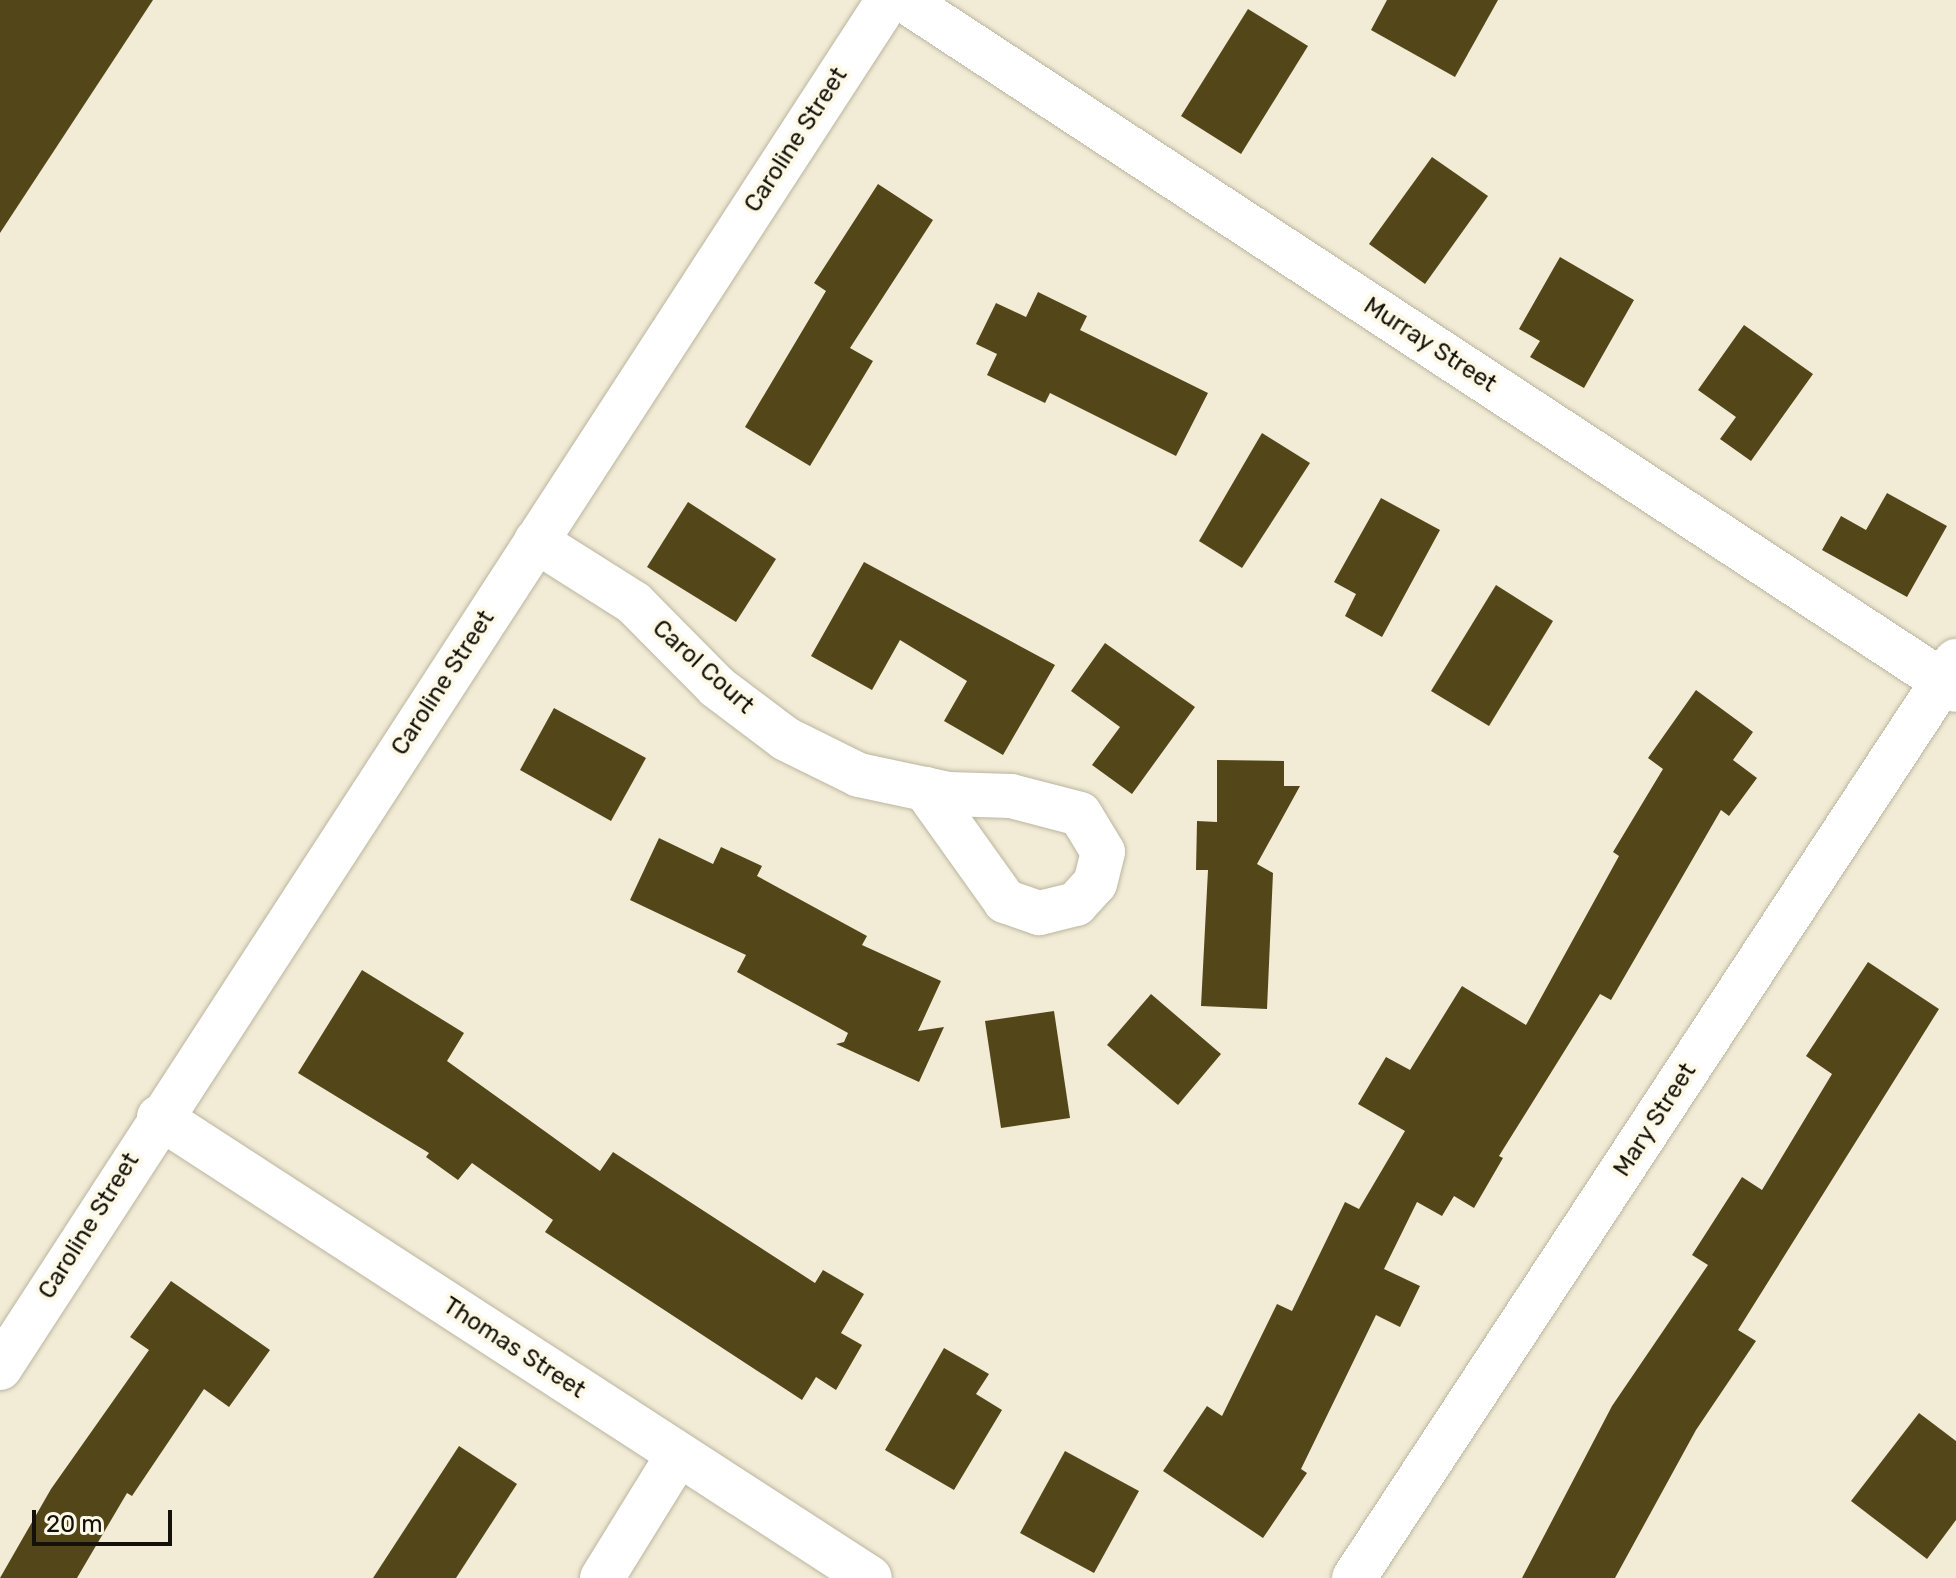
<!DOCTYPE html>
<html>
<head>
<meta charset="utf-8">
<style>
	body { margin:0 }
	#map { position:relative; width:1956px; height:1578px; overflow:hidden; background:#f2ecd6; font-family:Rubik,sans-serif }
	div>[style] { position:absolute }
	.building>* { inset:0; background:#534719 }
	.roads { filter:drop-shadow(0 0 2px #bbb5a0) drop-shadow(0 0 2px #bbb5a0) }
	.street>* { height:44px; margin:-22px; padding:0 22px; transform-origin:22px; border-radius:22px; background:#fff }
	span { translate:-50% -50%; white-space:nowrap; text-align:center; line-height:1.15; -webkit-text-stroke:8px #fef9e7; paint-order:stroke }
	.street-label { font-size:24px; color:#131109 }
	.scale { position:absolute; left:32px; top:1510px; width:140px; height:36px; box-sizing:border-box; border:4px solid #131109; border-top:0; padding-left:10px; font-size:24px; line-height:28px; white-space:nowrap; color:#131109; -webkit-text-stroke:6px #fef9e7; paint-order:stroke }
</style>
</head>
<body>
<div id="map">
	<div class="building">
		<div style="clip-path:polygon(0 0,153px 0,0 233px)"></div>
		<div style="clip-path:polygon(1387px 0,1498px 0,1455px 77px,1371px 30px)"></div>
		<div style="clip-path:polygon(1248px 9px,1308px 46px,1241px 154px,1181px 116px)"></div>
		<div style="clip-path:polygon(1432px 157px,1488px 196px,1425px 284px,1369px 244px)"></div>
		<div style="clip-path:polygon(878px 184px,933px 220px,850px 348px,873px 361px,810px 466px,745px 427px,826px 291px,814px 283px)"></div>
		<div style="clip-path:polygon(1560px 257px,1634px 300px,1584px 388px,1530px 357px,1540px 341px,1519px 329px)"></div>
		<div style="clip-path:polygon(1038px 292px,1087px 316px,1080px 330px,1208px 393px,1176px 456px,1050px 393px,1045px 403px,987px 375px,997px 354px,976px 344px,996px 303px,1026px 317px)"></div>
		<div style="clip-path:polygon(1744px 325px,1813px 374px,1751px 461px,1720px 439px,1736px 417px,1698px 390px)"></div>
		<div style="clip-path:polygon(1262px 433px,1310px 463px,1242px 568px,1199px 541px)"></div>
		<div style="clip-path:polygon(1887px 493px,1947px 526px,1907px 597px,1822px 550px,1841px 516px,1866px 530px)"></div>
		<div style="clip-path:polygon(1381px 498px,1440px 530px,1382px 637px,1345px 616px,1356px 594px,1334px 582px)"></div>
		<div style="clip-path:polygon(688px 502px,776px 559px,736px 622px,647px 567px)"></div>
		<div style="clip-path:polygon(864px 562px,1055px 665px,1003px 755px,944px 721px,967px 681px,900px 640px,872px 690px,811px 656px)"></div>
		<div style="clip-path:polygon(1496px 585px,1553px 621px,1489px 726px,1431px 691px)"></div>
		<div style="clip-path:polygon(1105px 643px,1195px 707px,1132px 794px,1092px 765px,1120px 727px,1071px 691px)"></div>
		<div style="clip-path:polygon(1696px 690px,1753px 732px,1733px 760px,1757px 778px,1729px 816px,1721px 810px,1611px 1000px,1600px 994px,1499px 1156px,1503px 1158px,1474px 1208px,1454px 1196px,1442px 1216px,1417px 1202px,1384px 1269px,1420px 1286px,1400px 1327px,1376px 1315px,1301px 1469px,1307px 1473px,1263px 1538px,1163px 1471px,1207px 1406px,1222px 1416px,1277px 1304px,1292px 1311px,1345px 1202px,1359px 1209px,1405px 1131px,1358px 1104px,1386px 1057px,1410px 1070px,1462px 986px,1526px 1025px,1619px 856px,1613px 852px,1663px 769px,1648px 758px)"></div>
		<div style="clip-path:polygon(554px 708px,646px 758px,611px 821px,520px 770px)"></div>
		<div style="clip-path:polygon(1217px 760px,1284px 761px,1284px 786px,1300px 786px,1257px 864px,1273px 873px,1267px 1009px,1201px 1006px,1208px 870px,1196px 870px,1197px 821px,1217px 822px)"></div>
		<div style="clip-path:polygon(659px 838px,713px 864px,721px 847px,762px 866px,757px 876px,867px 936px,862px 945px,941px 981px,918px 1031px,944px 1027px,919px 1082px,836px 1044px,844px 1042px,848px 1033px,737px 972px,746px 955px,630px 900px)"></div>
		<div style="clip-path:polygon(1868px 962px,1939px 1009px,1738px 1330px,1756px 1341px,1696px 1430px,1615px 1578px,1522px 1578px,1612px 1406px,1708px 1265px,1692px 1255px,1742px 1177px,1762px 1190px,1832px 1074px,1806px 1056px)"></div>
		<div style="clip-path:polygon(362px 970px,464px 1033px,447px 1061px,600px 1171px,613px 1152px,815px 1283px,823px 1270px,864px 1294px,841px 1333px,862px 1345px,836px 1390px,816px 1377px,802px 1400px,545px 1232px,553px 1220px,472px 1163px,458px 1180px,426px 1157px,429px 1153px,298px 1073px)"></div>
		<div style="clip-path:polygon(1151px 994px,1221px 1054px,1178px 1105px,1107px 1045px)"></div>
		<div style="clip-path:polygon(1054px 1011px,1070px 1118px,1001px 1128px,985px 1021px)"></div>
		<div style="clip-path:polygon(171px 1281px,270px 1350px,229px 1407px,204px 1389px,132px 1496px,127px 1493px,77px 1578px,0 1578px,51px 1489px,149px 1350px,130px 1337px)"></div>
		<div style="clip-path:polygon(944px 1348px,989px 1374px,976px 1394px,1002px 1410px,954px 1490px,885px 1450px)"></div>
		<div style="clip-path:polygon(1919px 1413px,1956px 1441px,1956px 1520px,1927px 1559px,1851px 1501px)"></div>
		<div style="clip-path:polygon(459px 1446px,517px 1484px,456px 1578px,373px 1578px)"></div>
		<div style="clip-path:polygon(1065px 1451px,1139px 1491px,1094px 1573px,1020px 1533px)"></div>
	</div>
	<div class="roads">
		<div class="street">
			<div style="left:904px;top:0;width:1258px;rotate:33.26deg"></div>
			<div style="left:536px;top:541px;width:116px;rotate:32.3deg"></div>
			<div style="left:634px;top:603px;width:118px;rotate:45.3deg"></div>
			<div style="left:717px;top:687px;width:86px;rotate:37deg"></div>
			<div style="left:786px;top:739px;width:81px;rotate:26.3deg"></div>
			<div style="left:859px;top:775px;width:67px;rotate:12deg"></div>
			<div style="left:925px;top:789px;width:25px;rotate:12deg"></div>
			<div style="left:949px;top:794px;width:62px;rotate:1.8deg"></div>
			<div style="left:1011px;top:796px;width:71px;rotate:14.6deg"></div>
			<div style="left:1080px;top:814px;width:44px;rotate:58.8deg"></div>
			<div style="left:1103px;top:852px;width:32px;rotate:104deg"></div>
			<div style="left:1095px;top:883px;width:28px;rotate:132deg"></div>
			<div style="left:1076px;top:904px;width:38px;rotate:166deg"></div>
			<div style="left:1039px;top:913px;width:36px;rotate:-161deg"></div>
			<div style="left:1005px;top:901px;width:138px;rotate:-125.5deg"></div>
			<div style="left:159px;top:1117px;width:847px;rotate:32.96deg"></div>
			<div style="left:0;top:1368px;width:1631px;rotate:-57.01deg"></div>
			<div style="left:602px;top:1578px;width:145px;rotate:-58.3deg"></div>
			<div style="left:1354px;top:1578px;width:1097px;rotate:-56.72deg"></div>
		</div>
	</div>
	<div class="street-label">
		<span style="left:796px;top:140px;rotate:-57deg">Caroline Street</span>
		<span style="left:1430px;top:345px;rotate:33deg">Murray Street</span>
		<span style="left:703px;top:667px;rotate:42deg">Carol Court</span>
		<span style="left:443px;top:683px;rotate:-57deg">Caroline Street</span>
		<span style="left:1655px;top:1120px;rotate:-57deg">Mary Street</span>
		<span style="left:89px;top:1226px;rotate:-58deg">Caroline Street</span>
		<span style="left:514px;top:1348px;rotate:33deg">Thomas Street</span>
	</div>
	<div class="scale">20 m</div>
</div>
</body>
</html>
